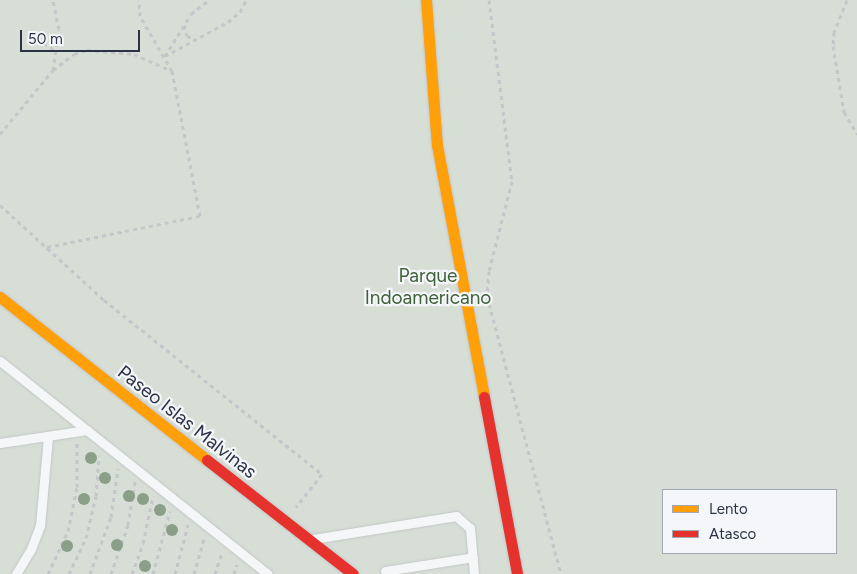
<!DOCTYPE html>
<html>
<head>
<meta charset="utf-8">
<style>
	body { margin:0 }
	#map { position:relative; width:857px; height:574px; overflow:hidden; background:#e6e8ea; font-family:Figtree,sans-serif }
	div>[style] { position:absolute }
	.green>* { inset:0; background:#d6ded6 }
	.path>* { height:3px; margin-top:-1.5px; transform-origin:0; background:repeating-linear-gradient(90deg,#c5c6ca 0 4px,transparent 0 8px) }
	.roads { filter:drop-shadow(0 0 1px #c4c6c8) drop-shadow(0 0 1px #c4c6c8) }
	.lane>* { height:9px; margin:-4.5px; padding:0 4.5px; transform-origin:4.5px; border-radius:4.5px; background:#f5f6f7 }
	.slow>* { height:11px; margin:-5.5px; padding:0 5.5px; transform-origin:5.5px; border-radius:5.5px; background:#ff9f0a }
	.jam>* { height:11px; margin:-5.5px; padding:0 5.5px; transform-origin:5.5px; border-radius:5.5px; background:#e5322d }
	.trees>* { width:12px; height:12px; margin:-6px; border-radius:50%; background:#8a9e88 }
	span { translate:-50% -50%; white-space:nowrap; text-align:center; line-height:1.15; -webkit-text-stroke:4.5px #f4f6f9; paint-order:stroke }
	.park-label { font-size:19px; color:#3f6138 }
	.street-label { font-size:19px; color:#2b3445 }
	.legend { position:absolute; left:662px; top:489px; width:175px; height:65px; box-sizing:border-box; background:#f4f6f9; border:1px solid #a4a8b1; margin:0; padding:6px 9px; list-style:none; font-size:15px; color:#2b3445 }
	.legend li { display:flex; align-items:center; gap:10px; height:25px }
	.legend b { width:25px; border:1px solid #a4a8b1 }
	.scale { position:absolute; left:20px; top:30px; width:120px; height:22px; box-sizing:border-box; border:2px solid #2b3445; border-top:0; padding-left:6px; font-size:15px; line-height:18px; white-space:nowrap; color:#2b3445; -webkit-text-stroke:4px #f4f6f9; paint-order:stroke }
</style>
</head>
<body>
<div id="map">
	<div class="green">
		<div style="clip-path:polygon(evenodd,0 0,857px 0,857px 574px,0 574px,0 0,663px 490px,836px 490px,836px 553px,663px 553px,663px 490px)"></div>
	</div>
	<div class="path">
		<div style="left:489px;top:0;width:182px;rotate:82.8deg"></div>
		<div style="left:512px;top:181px;width:93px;rotate:104.3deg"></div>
		<div style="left:489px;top:271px;width:25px;rotate:95deg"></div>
		<div style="left:487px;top:296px;width:288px;rotate:75.1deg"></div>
		<div style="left:847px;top:0;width:35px;rotate:112deg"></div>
		<div style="left:834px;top:32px;width:14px;rotate:94deg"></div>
		<div style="left:833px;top:46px;width:67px;rotate:80.5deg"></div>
		<div style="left:844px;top:112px;width:26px;rotate:59deg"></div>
		<div style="left:184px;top:25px;width:11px;rotate:75deg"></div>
		<div style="left:187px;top:36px;width:8px;rotate:23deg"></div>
		<div style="left:37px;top:38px;width:24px;rotate:35deg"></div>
		<div style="left:165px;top:56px;width:72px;rotate:-28.4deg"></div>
		<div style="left:228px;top:22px;width:16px;rotate:-40deg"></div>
		<div style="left:240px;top:12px;width:13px;rotate:-63deg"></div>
		<div style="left:165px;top:56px;width:49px;rotate:-58.2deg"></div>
		<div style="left:191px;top:14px;width:23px;rotate:-38deg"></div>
		<div style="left:53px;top:70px;width:41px;rotate:-81.7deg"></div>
		<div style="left:59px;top:29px;width:30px;rotate:-102deg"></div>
		<div style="left:0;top:134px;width:83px;rotate:-50.4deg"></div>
		<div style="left:53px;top:70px;width:26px;rotate:-37deg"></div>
		<div style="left:74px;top:54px;width:14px;rotate:-17deg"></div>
		<div style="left:87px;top:50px;width:47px;rotate:4.9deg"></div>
		<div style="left:134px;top:54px;width:42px;rotate:24.1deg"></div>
		<div style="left:0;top:205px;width:141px;rotate:42.4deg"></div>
		<div style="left:104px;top:300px;width:279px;rotate:38.6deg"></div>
		<div style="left:322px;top:474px;width:42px;rotate:128.2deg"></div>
		<div style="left:47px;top:247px;width:156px;rotate:-11.5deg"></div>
		<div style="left:200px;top:216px;width:148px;rotate:-100.9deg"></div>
		<div style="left:172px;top:71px;width:64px;rotate:-120.2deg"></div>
		<div style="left:140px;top:16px;width:16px;rotate:-94deg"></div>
		<div style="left:48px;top:574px;width:47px;rotate:-65.1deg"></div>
		<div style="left:68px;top:531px;width:45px;rotate:-78.4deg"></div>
		<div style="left:77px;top:487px;width:44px;rotate:-90deg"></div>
		<div style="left:69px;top:574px;width:40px;rotate:-65deg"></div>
		<div style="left:86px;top:538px;width:43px;rotate:-76.6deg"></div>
		<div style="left:96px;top:496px;width:40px;rotate:-85.7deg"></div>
		<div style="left:90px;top:574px;width:61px;rotate:-69.8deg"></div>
		<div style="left:111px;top:517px;width:49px;rotate:-81.7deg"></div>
		<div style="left:111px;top:574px;width:52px;rotate:-70.9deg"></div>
		<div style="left:128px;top:525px;width:44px;rotate:-80.8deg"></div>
		<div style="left:132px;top:574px;width:33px;rotate:-70deg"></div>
		<div style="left:143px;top:543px;width:48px;rotate:-78deg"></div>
		<div style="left:153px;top:574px;width:65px;rotate:-74.9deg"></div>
		<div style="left:175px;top:574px;width:51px;rotate:-75.1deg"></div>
		<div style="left:194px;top:574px;width:37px;rotate:-74deg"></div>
		<div style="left:215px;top:574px;width:23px;rotate:-72deg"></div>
		<div style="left:234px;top:574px;width:10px;rotate:-73deg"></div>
	</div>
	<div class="roads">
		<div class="lane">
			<div style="left:0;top:361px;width:342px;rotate:38.5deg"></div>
			<div style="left:0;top:443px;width:88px;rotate:-8.5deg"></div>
			<div style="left:313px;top:539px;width:145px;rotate:-9.1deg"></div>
			<div style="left:456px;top:516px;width:18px;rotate:41deg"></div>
			<div style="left:470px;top:528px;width:46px;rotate:85deg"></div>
			<div style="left:385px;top:571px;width:89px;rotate:-9deg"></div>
			<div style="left:16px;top:574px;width:29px;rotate:-59deg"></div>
			<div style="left:31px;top:549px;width:25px;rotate:-69deg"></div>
			<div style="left:40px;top:526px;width:90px;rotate:-84.9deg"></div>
		</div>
		<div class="slow">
			<div style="left:426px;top:0;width:145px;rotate:85.7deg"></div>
			<div style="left:437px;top:145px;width:256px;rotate:79.4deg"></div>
			<div style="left:0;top:297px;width:263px;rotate:38.2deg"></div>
		</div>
		<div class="jam">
			<div style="left:484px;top:397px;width:180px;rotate:79.4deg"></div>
			<div style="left:207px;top:460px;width:185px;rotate:38deg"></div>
		</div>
	</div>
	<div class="trees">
		<div style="left:91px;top:458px"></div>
		<div style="left:105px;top:478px"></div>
		<div style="left:129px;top:496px"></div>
		<div style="left:84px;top:499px"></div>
		<div style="left:143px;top:499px"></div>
		<div style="left:160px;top:510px"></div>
		<div style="left:172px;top:530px"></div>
		<div style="left:117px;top:545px"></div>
		<div style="left:67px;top:546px"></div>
		<div style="left:145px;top:566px"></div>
	</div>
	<div class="park-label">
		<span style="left:428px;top:287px">Parque<br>Indoamericano</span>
	</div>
	<div class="street-label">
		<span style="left:187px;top:422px;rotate:38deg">Paseo Islas Malvinas</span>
	</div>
	<ul class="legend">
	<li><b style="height:6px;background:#ff9f0a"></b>Lento</li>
	<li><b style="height:6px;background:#e5322d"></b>Atasco</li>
	</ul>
	<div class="scale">50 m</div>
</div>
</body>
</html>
